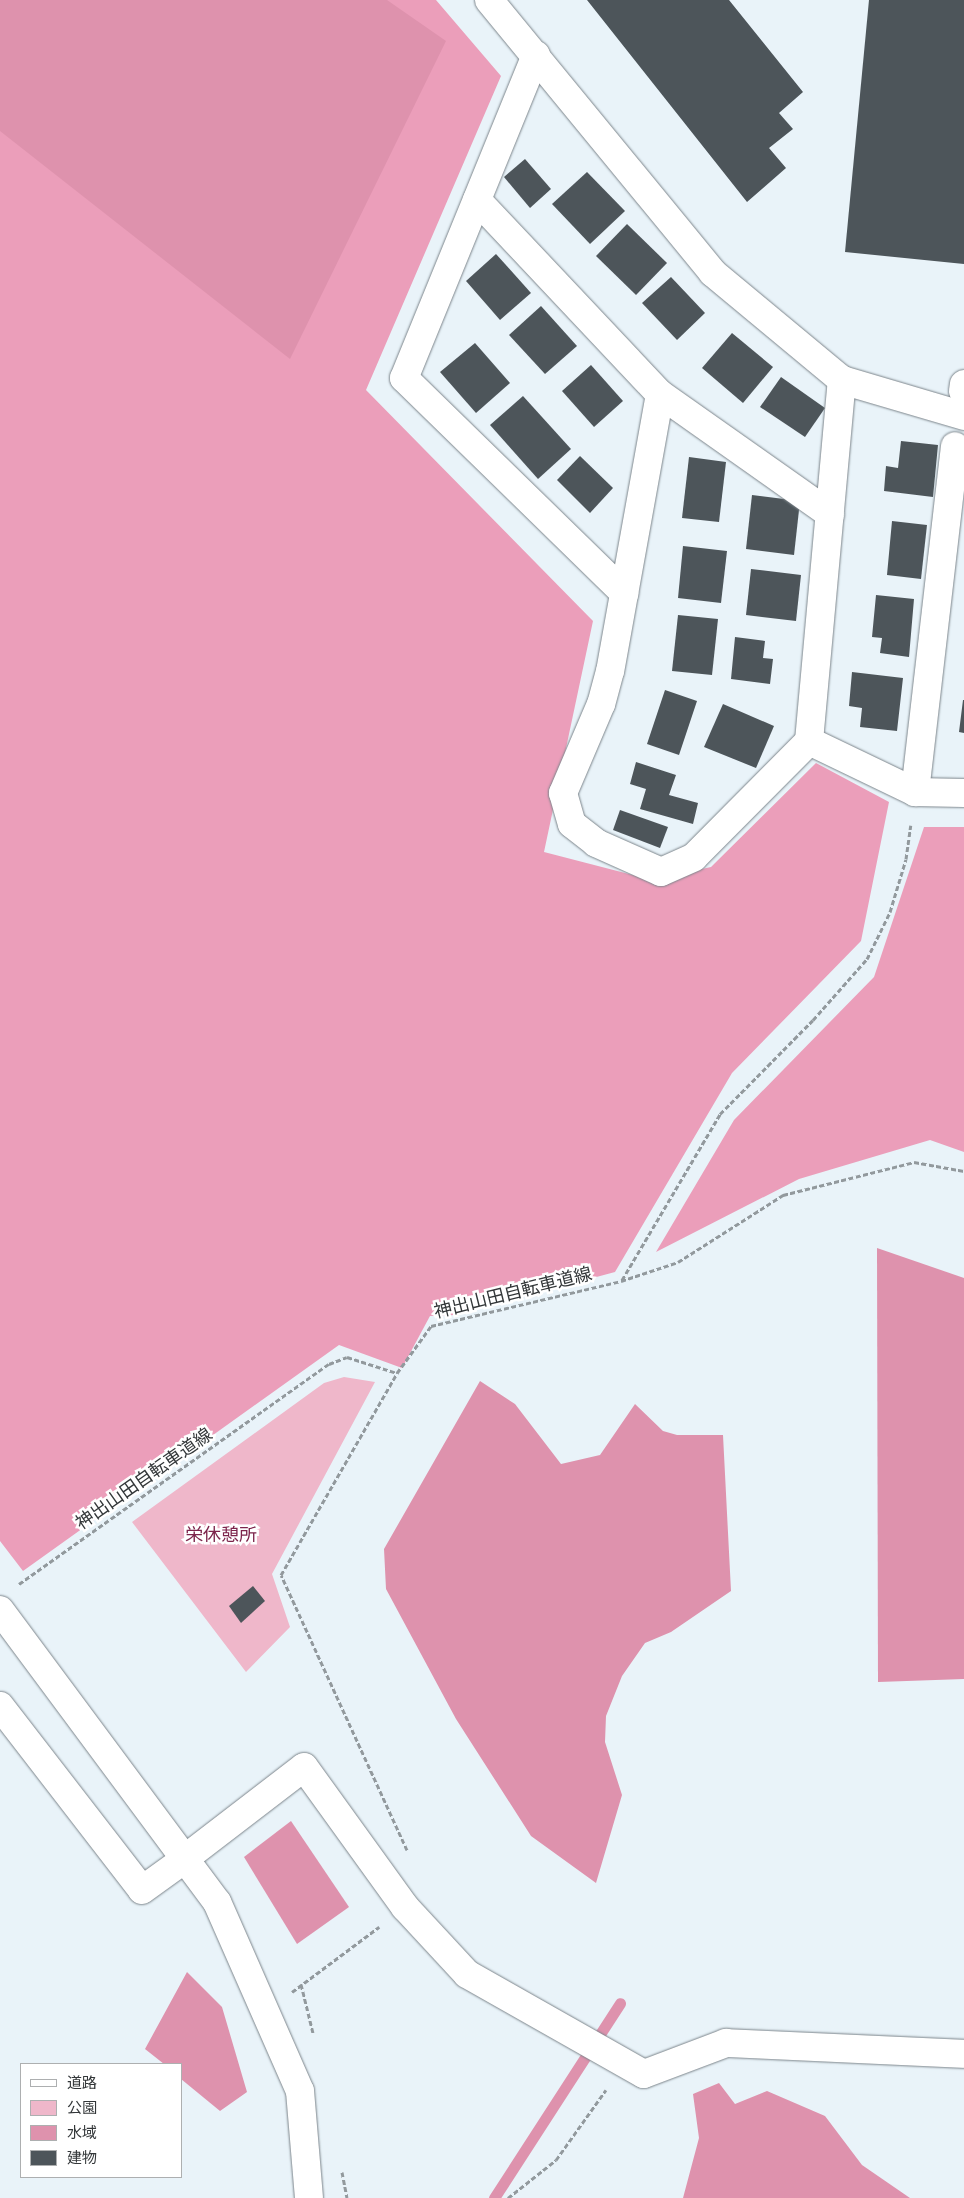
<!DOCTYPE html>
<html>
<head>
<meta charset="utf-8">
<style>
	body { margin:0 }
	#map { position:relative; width:964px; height:2198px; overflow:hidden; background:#e9f3f9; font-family:Jost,"Noto Sans JP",sans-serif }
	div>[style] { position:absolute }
	.green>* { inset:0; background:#efb7ca }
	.forest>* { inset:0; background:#eb9eba }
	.water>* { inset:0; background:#de92ad }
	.stream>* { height:11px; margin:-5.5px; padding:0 5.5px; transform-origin:5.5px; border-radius:5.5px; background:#de92ad }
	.building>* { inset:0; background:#4d555a }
	.path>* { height:3px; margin-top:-1.5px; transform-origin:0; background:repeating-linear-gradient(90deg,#92999d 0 5px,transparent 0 7.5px) }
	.roads { filter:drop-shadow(0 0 1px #7c858b) drop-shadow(0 0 1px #7c858b) }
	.minor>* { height:28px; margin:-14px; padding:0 14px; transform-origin:14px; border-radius:14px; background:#fff }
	span { translate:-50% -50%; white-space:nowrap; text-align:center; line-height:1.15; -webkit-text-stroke:5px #fff; paint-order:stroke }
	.street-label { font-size:18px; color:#333739 }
	.park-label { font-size:18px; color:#7c244b }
	.legend { position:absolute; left:20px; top:2063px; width:162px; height:115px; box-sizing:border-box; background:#fff; border:1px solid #adafb0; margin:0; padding:6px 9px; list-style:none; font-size:15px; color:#333739 }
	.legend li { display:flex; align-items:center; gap:10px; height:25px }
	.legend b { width:25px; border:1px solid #adafb0 }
</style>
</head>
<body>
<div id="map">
	<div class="green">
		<div style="clip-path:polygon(344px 1377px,375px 1382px,272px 1574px,290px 1627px,246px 1672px,132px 1522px,324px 1383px)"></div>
	</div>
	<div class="forest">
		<div style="clip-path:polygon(0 0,436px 0,501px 76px,366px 390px,593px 621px,544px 852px,652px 880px,711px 867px,816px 763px,889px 802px,861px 941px,732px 1073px,615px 1272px,455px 1315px,430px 1316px,402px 1368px,339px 1345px,23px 1571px,0 1541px)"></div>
		<div style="clip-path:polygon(924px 827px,964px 827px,964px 1152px,930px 1140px,799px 1179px,656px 1252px,734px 1120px,874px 977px)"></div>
	</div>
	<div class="water">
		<div style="clip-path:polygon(0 0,387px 0,446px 41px,290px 359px,0 131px)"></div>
		<div style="clip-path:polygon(877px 1248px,964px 1278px,964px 1679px,878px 1682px)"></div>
		<div style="clip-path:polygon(480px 1381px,515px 1404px,561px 1464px,600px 1455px,635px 1404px,663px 1431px,677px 1435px,723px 1435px,731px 1591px,671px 1632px,645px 1643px,622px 1676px,606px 1716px,605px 1742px,622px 1795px,596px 1883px,531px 1836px,456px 1719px,386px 1589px,384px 1549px)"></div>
		<div style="clip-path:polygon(291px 1821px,349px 1907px,297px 1944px,244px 1857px)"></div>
		<div style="clip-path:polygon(187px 1972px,222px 2007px,247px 2092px,220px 2111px,181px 2079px,181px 2064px,164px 2064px,145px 2049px)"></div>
		<div style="clip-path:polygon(719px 2083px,735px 2104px,767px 2091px,825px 2116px,862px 2165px,910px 2198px,683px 2198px,699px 2138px,693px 2094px)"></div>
	</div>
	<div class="stream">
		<div style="left:494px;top:2198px;width:232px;rotate:-57.1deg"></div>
	</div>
	<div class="building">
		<div style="clip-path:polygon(587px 0,729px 0,803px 92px,779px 113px,793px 129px,769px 148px,786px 168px,747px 202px)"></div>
		<div style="clip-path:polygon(869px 0,964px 0,964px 264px,845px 252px)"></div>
		<div style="clip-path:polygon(525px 159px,551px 189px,530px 208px,504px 177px)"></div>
		<div style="clip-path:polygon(587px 172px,625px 211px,590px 244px,552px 204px)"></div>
		<div style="clip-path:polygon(627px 224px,667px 263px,636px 295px,596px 256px)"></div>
		<div style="clip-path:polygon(496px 254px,531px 293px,500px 320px,466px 281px)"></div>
		<div style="clip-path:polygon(671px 277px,705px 313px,677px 340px,642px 303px)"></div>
		<div style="clip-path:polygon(541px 306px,577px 346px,545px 374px,509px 335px)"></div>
		<div style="clip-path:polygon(732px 333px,773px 367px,743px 403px,702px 368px)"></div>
		<div style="clip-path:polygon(475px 343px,510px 383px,476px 413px,440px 372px)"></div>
		<div style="clip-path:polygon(591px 365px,623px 401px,594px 427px,562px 391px)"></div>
		<div style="clip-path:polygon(781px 377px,825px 408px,805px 437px,760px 407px)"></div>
		<div style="clip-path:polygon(523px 396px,571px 449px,538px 479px,490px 425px)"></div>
		<div style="clip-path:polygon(901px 441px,938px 445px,933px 497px,884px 491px,886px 466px,898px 468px)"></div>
		<div style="clip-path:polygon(580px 456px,613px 488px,590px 513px,557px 480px)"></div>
		<div style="clip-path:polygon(689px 457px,726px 462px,719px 522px,682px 518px)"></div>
		<div style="clip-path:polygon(752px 495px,800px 501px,794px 555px,746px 549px)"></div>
		<div style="clip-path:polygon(892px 521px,927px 525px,921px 579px,887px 575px)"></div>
		<div style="clip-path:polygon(683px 546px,727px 551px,721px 603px,678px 598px)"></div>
		<div style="clip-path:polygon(751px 569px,801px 575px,796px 621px,746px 615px)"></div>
		<div style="clip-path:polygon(876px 595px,914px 599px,909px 657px,880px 653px,882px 638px,872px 637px)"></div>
		<div style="clip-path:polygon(678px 615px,718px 619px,712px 675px,672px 671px)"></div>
		<div style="clip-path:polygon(735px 637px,765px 641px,763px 658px,773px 659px,770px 684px,731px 679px)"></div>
		<div style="clip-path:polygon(852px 672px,903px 678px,897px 731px,860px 727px,862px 708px,849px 706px)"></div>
		<div style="clip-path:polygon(665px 690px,697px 701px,679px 755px,647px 744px)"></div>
		<div style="clip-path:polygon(963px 700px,964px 700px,964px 733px,959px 732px)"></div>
		<div style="clip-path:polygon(723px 704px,774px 726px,756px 768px,704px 747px)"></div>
		<div style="clip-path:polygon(636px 762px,676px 775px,669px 795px,698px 803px,693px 824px,640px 809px,646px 789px,630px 784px)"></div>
		<div style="clip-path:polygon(620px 810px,668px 827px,660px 848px,613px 830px)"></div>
		<div style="clip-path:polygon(253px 1586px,265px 1601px,241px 1623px,229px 1606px)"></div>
	</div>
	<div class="path">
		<div style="left:622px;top:1280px;width:193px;rotate:-59.4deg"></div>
		<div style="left:720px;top:1114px;width:132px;rotate:-45.3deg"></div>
		<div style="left:813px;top:1020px;width:81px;rotate:-48.5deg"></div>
		<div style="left:867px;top:959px;width:52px;rotate:-63.9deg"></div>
		<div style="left:890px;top:912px;width:55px;rotate:-73.2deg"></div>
		<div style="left:906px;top:859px;width:34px;rotate:-82deg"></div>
		<div style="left:19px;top:1584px;width:380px;rotate:-35.4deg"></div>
		<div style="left:329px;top:1364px;width:19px;rotate:-21deg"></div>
		<div style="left:347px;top:1357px;width:52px;rotate:17.7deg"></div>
		<div style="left:407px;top:1850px;width:302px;rotate:-114.6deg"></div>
		<div style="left:281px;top:1575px;width:233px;rotate:-60.1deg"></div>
		<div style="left:397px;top:1373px;width:58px;rotate:-54.1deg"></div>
		<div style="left:431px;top:1326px;width:195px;rotate:-13.3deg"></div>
		<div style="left:621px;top:1281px;width:60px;rotate:-18.4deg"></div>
		<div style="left:678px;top:1262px;width:125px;rotate:-32.5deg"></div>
		<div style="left:783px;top:1195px;width:135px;rotate:-14.1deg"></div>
		<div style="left:914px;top:1162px;width:51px;rotate:10.2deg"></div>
		<div style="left:301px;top:1984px;width:50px;rotate:76.2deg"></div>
		<div style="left:292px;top:1992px;width:109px;rotate:-36.8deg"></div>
		<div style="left:342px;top:2172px;width:26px;rotate:79deg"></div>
		<div style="left:508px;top:2198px;width:61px;rotate:-38.4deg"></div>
		<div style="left:556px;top:2160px;width:86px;rotate:-54.5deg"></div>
	</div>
	<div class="roads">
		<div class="minor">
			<div style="left:489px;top:0;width:353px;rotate:50.6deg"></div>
			<div style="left:713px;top:273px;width:168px;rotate:39.7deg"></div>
			<div style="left:842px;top:380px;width:127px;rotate:16.4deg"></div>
			<div style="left:536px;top:55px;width:349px;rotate:112.2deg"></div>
			<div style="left:404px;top:378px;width:308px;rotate:44.3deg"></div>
			<div style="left:477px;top:200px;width:267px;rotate:46.7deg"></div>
			<div style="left:660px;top:394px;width:208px;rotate:35.2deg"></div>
			<div style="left:963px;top:391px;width:7px;rotate:-82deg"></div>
			<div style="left:660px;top:394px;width:281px;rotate:100.2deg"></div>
			<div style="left:610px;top:671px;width:34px;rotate:105deg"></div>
			<div style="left:601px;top:704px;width:97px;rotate:113.1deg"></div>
			<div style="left:563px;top:793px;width:32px;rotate:74deg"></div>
			<div style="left:572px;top:824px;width:31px;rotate:38deg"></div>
			<div style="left:596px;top:843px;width:71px;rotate:24deg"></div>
			<div style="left:661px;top:872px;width:36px;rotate:-24deg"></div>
			<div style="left:694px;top:857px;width:163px;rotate:-45.2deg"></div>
			<div style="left:809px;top:741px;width:363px;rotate:-84.8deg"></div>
			<div style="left:809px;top:741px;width:118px;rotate:25.7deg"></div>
			<div style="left:915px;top:792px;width:49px;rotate:1.2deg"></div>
			<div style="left:915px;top:792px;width:348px;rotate:-83.4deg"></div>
			<div style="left:0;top:1610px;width:364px;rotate:53.4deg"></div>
			<div style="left:217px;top:1902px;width:206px;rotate:66.3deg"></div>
			<div style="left:300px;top:2091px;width:107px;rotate:85.2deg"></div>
			<div style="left:0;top:1706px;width:232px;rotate:52.3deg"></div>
			<div style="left:142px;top:1890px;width:53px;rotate:-35.8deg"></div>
			<div style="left:196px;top:1850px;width:136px;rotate:-37.5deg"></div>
			<div style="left:304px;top:1767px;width:173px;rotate:54.2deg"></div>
			<div style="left:405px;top:1907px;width:91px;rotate:47.2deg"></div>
			<div style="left:467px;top:1974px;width:203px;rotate:29.5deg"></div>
			<div style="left:644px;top:2074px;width:88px;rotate:-20.7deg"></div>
			<div style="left:726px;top:2043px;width:238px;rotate:2.6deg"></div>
		</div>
	</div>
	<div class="street-label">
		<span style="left:513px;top:1293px;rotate:-14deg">神出山田自転車道線</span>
		<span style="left:144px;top:1479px;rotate:-35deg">神出山田自転車道線</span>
	</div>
	<div class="park-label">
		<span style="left:221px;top:1535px">栄休憩所</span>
	</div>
	<ul class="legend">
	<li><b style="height:6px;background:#fff"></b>道路</li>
	<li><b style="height:14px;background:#efb7ca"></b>公園</li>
	<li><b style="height:14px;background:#de92ad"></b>水域</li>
	<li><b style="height:14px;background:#4d555a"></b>建物</li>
	</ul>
</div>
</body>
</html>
